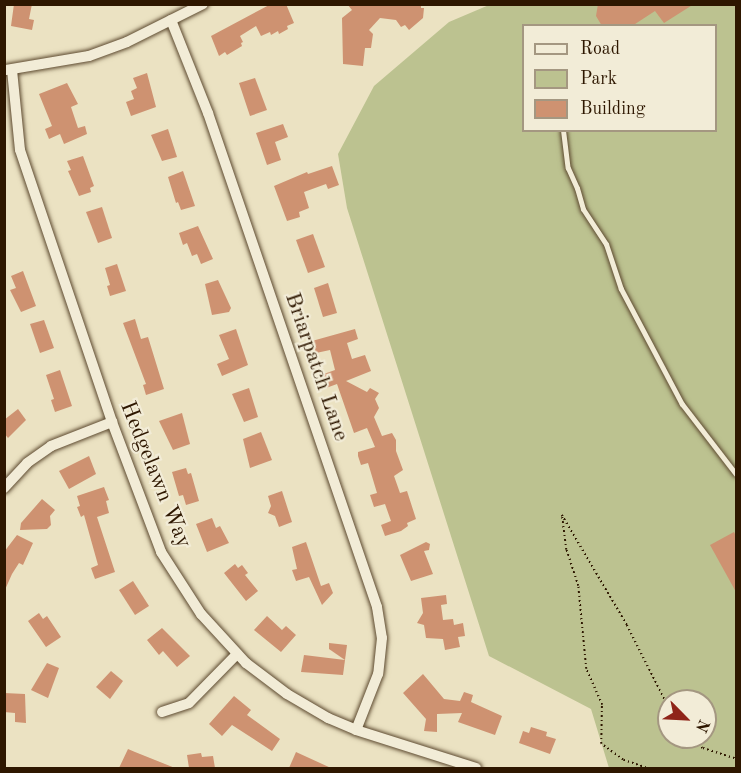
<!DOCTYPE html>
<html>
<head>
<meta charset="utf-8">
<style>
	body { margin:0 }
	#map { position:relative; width:741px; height:773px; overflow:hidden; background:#ebe2c2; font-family:"Old Standard TT",serif }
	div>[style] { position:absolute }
	.green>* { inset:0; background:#bcc290 }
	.building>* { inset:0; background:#ce9271 }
	.path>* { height:1.5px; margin-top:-0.75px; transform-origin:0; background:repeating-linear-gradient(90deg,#2e1700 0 1.5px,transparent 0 4.5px) }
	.roads { filter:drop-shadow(0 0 2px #5d4a30) drop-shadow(0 0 2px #5d4a30) }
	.lane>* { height:5px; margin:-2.5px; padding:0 2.5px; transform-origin:2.5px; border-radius:2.5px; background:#f2ecd7 }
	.street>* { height:10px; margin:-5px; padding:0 5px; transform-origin:5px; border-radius:5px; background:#f2ecd7 }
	span { translate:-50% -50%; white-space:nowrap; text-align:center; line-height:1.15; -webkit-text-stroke:4.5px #f2ecd7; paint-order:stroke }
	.street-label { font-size:22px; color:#2e1700 }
	.frame { position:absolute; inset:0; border:6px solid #2e1700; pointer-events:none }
	.legend { position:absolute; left:522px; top:24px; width:195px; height:108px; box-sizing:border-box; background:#f2ecd7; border:2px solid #a49781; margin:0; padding:8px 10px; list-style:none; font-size:18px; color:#2e1700 }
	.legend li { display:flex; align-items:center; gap:12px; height:30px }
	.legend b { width:30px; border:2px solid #a49781 }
	.north { position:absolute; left:657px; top:689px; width:60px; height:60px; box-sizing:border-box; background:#f2ecd7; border:2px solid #a49781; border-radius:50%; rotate:114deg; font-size:16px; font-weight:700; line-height:24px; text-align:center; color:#2e1700 }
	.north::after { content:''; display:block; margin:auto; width:21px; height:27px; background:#8f2418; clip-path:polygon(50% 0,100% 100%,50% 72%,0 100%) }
</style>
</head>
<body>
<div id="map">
	<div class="green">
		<div style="clip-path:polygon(evenodd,489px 5px,736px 5px,736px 768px,609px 768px,591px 709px,489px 656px,347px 208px,338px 154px,374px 86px,449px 22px,489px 5px,524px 26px,716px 26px,716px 130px,524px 130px,524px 26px,489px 5px,669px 701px,705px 701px,705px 737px,669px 737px,669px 701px)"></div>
	</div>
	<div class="building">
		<div style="clip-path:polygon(14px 4px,32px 4px,29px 19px,34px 20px,32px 30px,11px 26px)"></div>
		<div style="clip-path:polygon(271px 4px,286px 4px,294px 23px,287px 26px,288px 29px,279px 34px,278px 31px,271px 35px,270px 32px,261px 36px,256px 26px,240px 36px,243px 42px,241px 43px,242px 46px,227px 55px,225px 52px,219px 56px,211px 36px)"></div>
		<div style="clip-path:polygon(347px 4px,421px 4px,421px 8px,424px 8px,423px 18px,409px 30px,405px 25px,401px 27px,396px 20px,380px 18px,369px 30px,373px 34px,371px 48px,365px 48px,363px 66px,343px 64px,342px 18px,352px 10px)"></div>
		<div style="clip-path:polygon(598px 4px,694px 4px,664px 23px,655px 11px,632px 26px,602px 26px,596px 16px)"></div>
		<div style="clip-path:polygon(147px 73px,156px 107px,131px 116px,126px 102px,134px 99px,131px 91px,137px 88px,133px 78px)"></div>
		<div style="clip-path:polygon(255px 78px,267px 110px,250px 116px,239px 83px)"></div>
		<div style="clip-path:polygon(67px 83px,78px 104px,71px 107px,78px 128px,85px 126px,87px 134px,64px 144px,60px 134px,49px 139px,45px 129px,52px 126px,39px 94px)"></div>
		<div style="clip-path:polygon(283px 124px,288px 137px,275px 142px,281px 160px,267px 165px,256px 133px)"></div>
		<div style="clip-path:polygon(168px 129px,177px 157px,162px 161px,151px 135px)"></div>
		<div style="clip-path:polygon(83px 156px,94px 186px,90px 188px,91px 192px,79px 196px,68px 171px,71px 170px,67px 161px)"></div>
		<div style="clip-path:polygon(332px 166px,339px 185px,328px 189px,326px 184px,304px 192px,309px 208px,299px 212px,300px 217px,287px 221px,274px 186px,307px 172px,308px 174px)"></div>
		<div style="clip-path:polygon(183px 171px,195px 206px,181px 210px,178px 202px,176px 203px,168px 177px)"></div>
		<div style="clip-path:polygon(102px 207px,112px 238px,98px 243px,86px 212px)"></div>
		<div style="clip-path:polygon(198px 226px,213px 259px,201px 264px,197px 254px,192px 256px,187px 243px,183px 245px,179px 233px)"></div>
		<div style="clip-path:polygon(313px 234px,325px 267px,308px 273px,296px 240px)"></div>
		<div style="clip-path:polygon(117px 264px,126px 291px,110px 296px,107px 286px,110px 285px,105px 268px)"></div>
		<div style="clip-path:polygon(23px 271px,36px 306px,21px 312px,10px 290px,16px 288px,11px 276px)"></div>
		<div style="clip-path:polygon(218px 280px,231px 308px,229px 312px,212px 315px,205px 284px)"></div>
		<div style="clip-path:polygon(328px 283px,337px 313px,323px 317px,314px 288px)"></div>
		<div style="clip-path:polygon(135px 319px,141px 339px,148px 337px,164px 389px,146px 395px,143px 385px,146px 384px,123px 323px)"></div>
		<div style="clip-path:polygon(44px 320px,54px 348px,40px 353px,30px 324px)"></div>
		<div style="clip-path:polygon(236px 329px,248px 365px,222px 376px,217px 364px,229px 359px,219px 335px)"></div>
		<div style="clip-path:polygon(355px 329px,358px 339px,347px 343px,352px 359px,365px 355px,371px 371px,346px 381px,367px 392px,370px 388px,379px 393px,375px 399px,379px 408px,374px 417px,382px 436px,392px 433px,396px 440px,396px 451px,403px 470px,394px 476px,400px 493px,407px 491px,416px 519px,407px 523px,408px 526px,401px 531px,385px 536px,381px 525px,391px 521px,385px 504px,374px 507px,370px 495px,377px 493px,368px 463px,361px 465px,358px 456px,358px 452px,375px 447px,367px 428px,354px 433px,337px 384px,326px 388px,321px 375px,335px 370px,330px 350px,316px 353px,312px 341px)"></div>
		<div style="clip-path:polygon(60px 370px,72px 406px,55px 412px,51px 400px,54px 399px,46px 375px)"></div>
		<div style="clip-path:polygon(249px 388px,258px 417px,244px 422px,232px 394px)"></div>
		<div style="clip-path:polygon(18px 409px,26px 420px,8px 438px,4px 433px,4px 420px)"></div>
		<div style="clip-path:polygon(182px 413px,190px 444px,173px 450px,159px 421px)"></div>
		<div style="clip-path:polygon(261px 432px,272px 460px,250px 468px,243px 439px)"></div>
		<div style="clip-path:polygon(89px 456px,96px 474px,69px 489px,59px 471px)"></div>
		<div style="clip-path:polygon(186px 468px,188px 474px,191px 473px,199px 501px,186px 505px,183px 495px,179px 496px,172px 472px)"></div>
		<div style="clip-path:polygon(104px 487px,109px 500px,106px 501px,109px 513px,97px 517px,115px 572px,95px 579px,91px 568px,98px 565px,84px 515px,81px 517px,77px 507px,80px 506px,77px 496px)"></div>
		<div style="clip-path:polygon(282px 491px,292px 522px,279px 527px,275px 516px,268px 513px,271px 506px,268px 496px)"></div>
		<div style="clip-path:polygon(42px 499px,55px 510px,50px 516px,51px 525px,47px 529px,20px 530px,21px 523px)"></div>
		<div style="clip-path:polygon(212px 518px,216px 528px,220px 526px,229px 543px,207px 552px,196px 524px)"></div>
		<div style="clip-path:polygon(734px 532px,736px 536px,736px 592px,710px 545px)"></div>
		<div style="clip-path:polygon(17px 535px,33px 543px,23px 565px,19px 563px,12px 574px,4px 592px,4px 552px)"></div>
		<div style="clip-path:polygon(306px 542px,321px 586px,329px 583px,333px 593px,322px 605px,309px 577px,296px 581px,292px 570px,297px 569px,292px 547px)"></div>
		<div style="clip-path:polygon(426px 542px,430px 544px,429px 550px,424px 551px,433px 574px,411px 581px,400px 555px)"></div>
		<div style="clip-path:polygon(235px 564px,238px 568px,242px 565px,248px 573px,245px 575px,258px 591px,246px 601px,224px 573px)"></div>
		<div style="clip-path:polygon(133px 581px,149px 606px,135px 615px,119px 590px)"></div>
		<div style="clip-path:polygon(446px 595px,447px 604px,441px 605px,443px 620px,453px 619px,454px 625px,463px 623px,465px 636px,458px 637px,460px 647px,445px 650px,443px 639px,426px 638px,424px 625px,417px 623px,423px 613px,421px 598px)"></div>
		<div style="clip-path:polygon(39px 613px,43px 619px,47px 616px,61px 637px,46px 647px,28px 621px)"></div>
		<div style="clip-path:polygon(267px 616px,282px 630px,286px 626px,296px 635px,281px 652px,254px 630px)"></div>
		<div style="clip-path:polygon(162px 628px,190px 656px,177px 667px,163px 651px,159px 655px,147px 640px)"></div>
		<div style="clip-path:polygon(329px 643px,347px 645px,345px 660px,329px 649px)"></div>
		<div style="clip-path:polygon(304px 655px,345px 660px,343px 675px,301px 672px)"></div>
		<div style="clip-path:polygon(47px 663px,59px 668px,48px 698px,31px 690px)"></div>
		<div style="clip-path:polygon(111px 671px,123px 681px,110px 699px,96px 687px)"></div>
		<div style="clip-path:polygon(423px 674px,444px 699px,460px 701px,464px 692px,473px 695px,471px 702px,502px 716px,495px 735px,458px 722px,462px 713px,437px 714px,437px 732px,424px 731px,426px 719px,403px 693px)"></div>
		<div style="clip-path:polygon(4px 693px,25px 694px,26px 723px,15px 722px,15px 713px,4px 712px)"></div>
		<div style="clip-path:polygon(234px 696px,251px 710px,247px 715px,280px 739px,272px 751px,232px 725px,222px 736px,209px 724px)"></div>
		<div style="clip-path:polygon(531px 727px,547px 732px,546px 736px,556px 739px,550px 754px,519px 743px,523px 731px,529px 733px)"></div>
		<div style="clip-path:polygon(128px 749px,135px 752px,175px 768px,119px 768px)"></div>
		<div style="clip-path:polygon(296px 752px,331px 768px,289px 768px)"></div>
		<div style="clip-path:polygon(201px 753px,202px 757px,213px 756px,215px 768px,189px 768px,187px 755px)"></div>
	</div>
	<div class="path">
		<div style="left:687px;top:737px;width:19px;rotate:35deg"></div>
		<div style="left:703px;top:748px;width:35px;rotate:18deg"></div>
		<div style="left:646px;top:768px;width:24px;rotate:-161deg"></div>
		<div style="left:623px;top:760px;width:27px;rotate:-144deg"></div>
		<div style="left:601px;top:744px;width:39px;rotate:-89deg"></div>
		<div style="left:602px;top:705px;width:39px;rotate:-114deg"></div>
		<div style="left:586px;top:669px;width:83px;rotate:-95.5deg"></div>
		<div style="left:578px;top:586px;width:38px;rotate:-108deg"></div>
		<div style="left:566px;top:550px;width:35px;rotate:-97deg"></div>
		<div style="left:562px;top:515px;width:128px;rotate:59.4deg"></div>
		<div style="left:627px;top:625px;width:93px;rotate:63.2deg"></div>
	</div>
	<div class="roads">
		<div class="lane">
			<div style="left:563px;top:130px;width:38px;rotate:83deg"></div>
			<div style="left:568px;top:168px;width:22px;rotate:66deg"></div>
			<div style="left:577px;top:188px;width:22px;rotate:74deg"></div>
			<div style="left:583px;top:209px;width:42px;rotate:56.7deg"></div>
			<div style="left:606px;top:244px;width:47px;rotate:71.6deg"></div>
			<div style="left:621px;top:289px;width:130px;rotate:62.1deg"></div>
			<div style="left:682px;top:404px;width:88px;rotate:52.4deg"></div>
		</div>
		<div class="street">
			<div style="left:171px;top:20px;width:100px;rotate:68.3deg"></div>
			<div style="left:208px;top:113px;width:522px;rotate:71.11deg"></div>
			<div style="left:377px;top:607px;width:31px;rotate:81deg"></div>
			<div style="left:382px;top:638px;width:36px;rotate:96deg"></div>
			<div style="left:378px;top:674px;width:60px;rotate:111.4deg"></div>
			<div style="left:6px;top:70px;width:84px;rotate:-9.6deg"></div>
			<div style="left:89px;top:56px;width:40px;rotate:-20.2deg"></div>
			<div style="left:127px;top:42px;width:85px;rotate:-26.6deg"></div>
			<div style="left:12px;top:70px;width:80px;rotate:84.3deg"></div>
			<div style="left:20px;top:150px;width:287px;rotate:71.3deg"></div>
			<div style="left:112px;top:422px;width:139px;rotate:69.3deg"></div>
			<div style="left:161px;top:552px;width:74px;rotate:57.2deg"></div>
			<div style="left:201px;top:614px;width:67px;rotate:47.4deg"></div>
			<div style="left:246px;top:663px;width:51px;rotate:37.1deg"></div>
			<div style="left:287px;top:694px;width:48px;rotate:30.3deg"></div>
			<div style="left:328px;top:718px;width:30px;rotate:23deg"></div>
			<div style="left:356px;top:730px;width:126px;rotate:17.6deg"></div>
			<div style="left:4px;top:488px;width:34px;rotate:-47deg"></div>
			<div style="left:27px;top:463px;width:29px;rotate:-35deg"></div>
			<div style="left:51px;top:446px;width:66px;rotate:-21.5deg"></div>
			<div style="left:162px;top:712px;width:28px;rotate:-18deg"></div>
			<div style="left:189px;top:703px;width:69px;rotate:-45.6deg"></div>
		</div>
	</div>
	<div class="street-label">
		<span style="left:316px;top:367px;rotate:71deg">Briarpatch Lane</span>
		<span style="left:155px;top:475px;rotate:68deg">Hedgelawn Way</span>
	</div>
	<div class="frame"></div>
	<ul class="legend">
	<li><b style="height:8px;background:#f2ecd7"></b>Road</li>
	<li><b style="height:16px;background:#bcc290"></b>Park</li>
	<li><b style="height:16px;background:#ce9271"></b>Building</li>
	</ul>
	<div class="north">N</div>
</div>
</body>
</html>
